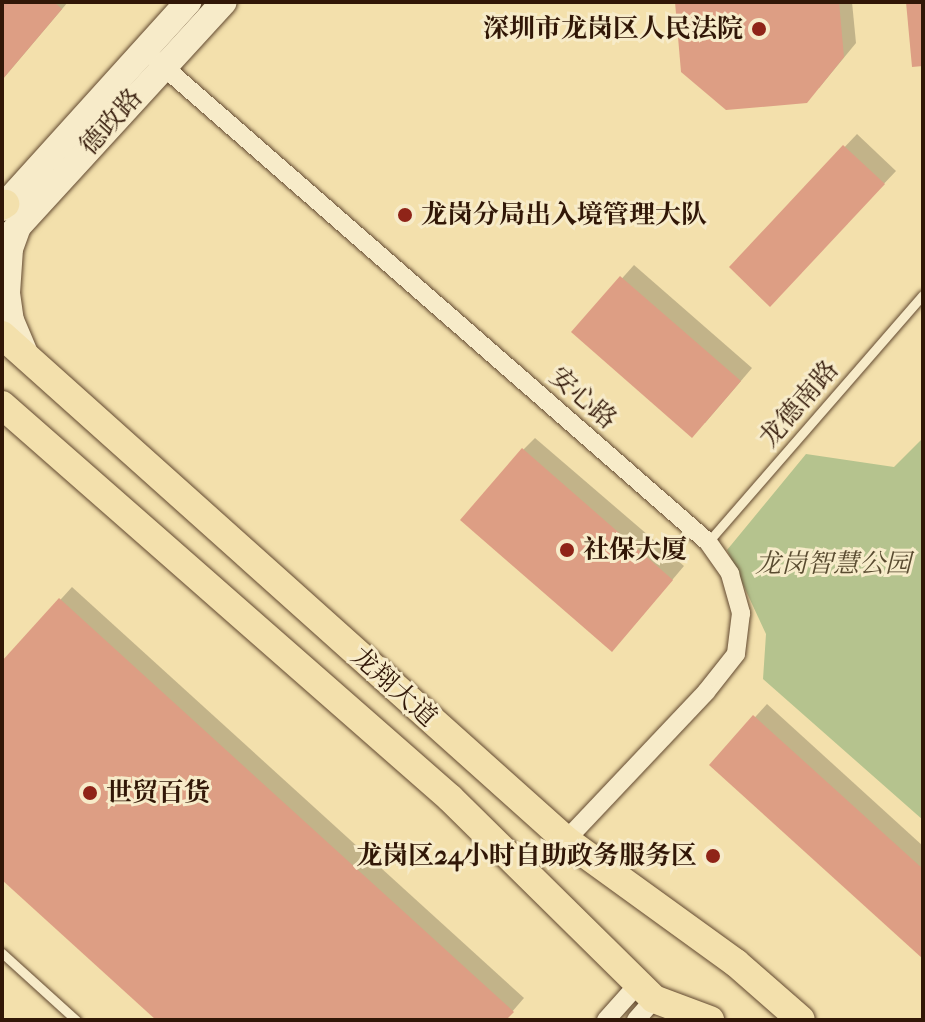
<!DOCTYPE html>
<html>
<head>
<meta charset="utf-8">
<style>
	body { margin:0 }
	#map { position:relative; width:925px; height:1022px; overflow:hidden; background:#f3e0ac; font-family:"IM FELL French Canon","Noto Serif SC",serif }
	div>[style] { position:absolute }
	.green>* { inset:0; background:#b5c38e }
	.shadow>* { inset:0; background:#0003 }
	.building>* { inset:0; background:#dd9e84 }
	.roads { filter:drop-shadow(0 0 2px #624930) drop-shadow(0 0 2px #624930) }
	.service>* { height:9px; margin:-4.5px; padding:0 4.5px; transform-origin:4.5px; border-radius:4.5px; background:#f7ebc9 }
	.minor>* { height:18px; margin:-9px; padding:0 9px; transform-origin:9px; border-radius:9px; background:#f7ebc9 }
	.tertiary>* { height:22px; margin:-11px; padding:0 11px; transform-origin:11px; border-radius:11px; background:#f7ebc9 }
	.secondary>* { height:26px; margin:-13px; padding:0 13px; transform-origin:13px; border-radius:13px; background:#f7ebc9 }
	.primary>* { height:28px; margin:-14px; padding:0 14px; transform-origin:14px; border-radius:14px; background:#f3e0ac }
	.dots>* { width:22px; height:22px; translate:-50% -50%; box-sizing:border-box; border:4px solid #f7ebc9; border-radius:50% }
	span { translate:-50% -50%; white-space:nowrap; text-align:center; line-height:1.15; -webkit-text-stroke:6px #f7ebc9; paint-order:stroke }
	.poi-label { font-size:26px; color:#311707; font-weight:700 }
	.right { translate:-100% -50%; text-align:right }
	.left { translate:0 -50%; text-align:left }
	.street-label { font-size:26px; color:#311707 }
	.park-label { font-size:26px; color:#594b30; font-style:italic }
	.frame { position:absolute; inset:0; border:4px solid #311707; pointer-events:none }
</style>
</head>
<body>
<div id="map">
	<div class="green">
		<div style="clip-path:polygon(923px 438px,923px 820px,763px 679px,766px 634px,727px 550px,806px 454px,894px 467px)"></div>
	</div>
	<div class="shadow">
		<div style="clip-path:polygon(2px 2px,68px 2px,2px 80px)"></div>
		<div style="clip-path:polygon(677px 2px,852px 2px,856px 43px,819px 88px)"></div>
		<div style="clip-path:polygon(857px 134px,896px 171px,782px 292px,731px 267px)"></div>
		<div style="clip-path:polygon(634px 265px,752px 368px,705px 423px,574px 332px)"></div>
		<div style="clip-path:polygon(535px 438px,684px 566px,624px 637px,523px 450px)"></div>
		<div style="clip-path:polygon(72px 587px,524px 998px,505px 1020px,159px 1020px,2px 877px,2px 664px)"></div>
		<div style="clip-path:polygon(767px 704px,923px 846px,923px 954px,712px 765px)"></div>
	</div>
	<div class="building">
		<div style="clip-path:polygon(2px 2px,54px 2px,62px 9px,2px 80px)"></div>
		<div style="clip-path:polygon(675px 2px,839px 2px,844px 57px,807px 103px,726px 110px,681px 72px)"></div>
		<div style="clip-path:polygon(906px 2px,923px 2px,923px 66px,912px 67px)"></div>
		<div style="clip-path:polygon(843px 145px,885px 184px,770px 307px,729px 267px)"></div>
		<div style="clip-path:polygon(620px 276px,741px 381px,692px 438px,571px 332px)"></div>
		<div style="clip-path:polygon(522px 448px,673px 580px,612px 652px,460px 520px)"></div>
		<div style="clip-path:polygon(59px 598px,514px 1012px,506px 1020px,156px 1020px,2px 880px,2px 661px)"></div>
		<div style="clip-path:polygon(753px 715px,923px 869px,923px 959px,709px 765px)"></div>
	</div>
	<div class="roads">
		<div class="service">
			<div style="left:708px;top:542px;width:327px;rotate:-49deg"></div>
			<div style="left:2px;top:953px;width:100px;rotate:42.2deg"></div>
		</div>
		<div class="minor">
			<div style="left:156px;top:60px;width:733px;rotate:41.13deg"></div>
			<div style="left:708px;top:542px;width:39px;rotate:55deg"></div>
			<div style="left:730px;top:574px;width:41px;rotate:74.2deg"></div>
			<div style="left:741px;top:613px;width:41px;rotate:97deg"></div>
			<div style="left:736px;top:654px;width:48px;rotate:128.3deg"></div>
			<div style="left:706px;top:692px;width:204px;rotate:133.4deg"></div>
			<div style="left:606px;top:1020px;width:50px;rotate:-48.3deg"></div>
			<div style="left:636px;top:1020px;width:28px;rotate:-49deg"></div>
		</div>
		<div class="tertiary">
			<div style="left:20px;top:227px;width:23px;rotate:110deg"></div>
			<div style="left:12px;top:249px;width:44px;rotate:93.9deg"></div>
			<div style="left:9px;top:293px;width:27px;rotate:82deg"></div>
			<div style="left:13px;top:320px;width:38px;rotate:67deg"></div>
		</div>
		<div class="secondary">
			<div style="left:2px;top:208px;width:278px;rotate:-47.9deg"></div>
			<div style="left:2px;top:244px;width:328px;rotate:-47.5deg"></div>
		</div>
		<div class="primary">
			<div style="left:2px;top:206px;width:4px;rotate:-34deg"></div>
			<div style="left:2px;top:335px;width:757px;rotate:41.84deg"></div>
			<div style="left:566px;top:840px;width:210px;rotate:35.9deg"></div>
			<div style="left:736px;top:963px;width:86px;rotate:41.2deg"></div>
			<div style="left:2px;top:405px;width:596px;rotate:41.26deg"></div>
			<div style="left:450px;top:798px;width:286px;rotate:44.6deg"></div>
			<div style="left:654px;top:999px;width:60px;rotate:20.6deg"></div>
		</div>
	</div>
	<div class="dots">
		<div style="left:759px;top:29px;background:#8f2418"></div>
		<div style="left:405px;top:215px;background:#8f2418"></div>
		<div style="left:567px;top:550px;background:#8f2418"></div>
		<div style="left:90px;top:793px;background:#8f2418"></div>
		<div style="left:713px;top:856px;background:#8f2418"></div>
	</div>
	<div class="poi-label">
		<span class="right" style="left:743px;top:29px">深圳市龙岗区人民法院</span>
		<span class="left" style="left:421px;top:215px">龙岗分局出入境管理大队</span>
		<span class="left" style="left:583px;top:550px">社保大厦</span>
		<span class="left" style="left:106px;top:793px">世贸百货</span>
		<span class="right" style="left:697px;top:856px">龙岗区24小时自助政务服务区</span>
	</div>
	<div class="street-label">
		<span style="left:111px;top:122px;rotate:-48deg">德政路</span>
		<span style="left:583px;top:398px;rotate:41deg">安心路</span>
		<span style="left:799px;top:404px;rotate:-49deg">龙德南路</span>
		<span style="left:394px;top:687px;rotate:42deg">龙翔大道</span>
	</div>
	<div class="park-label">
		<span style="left:833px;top:564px">龙岗智慧公园</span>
	</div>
	<div class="frame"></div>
</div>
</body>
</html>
